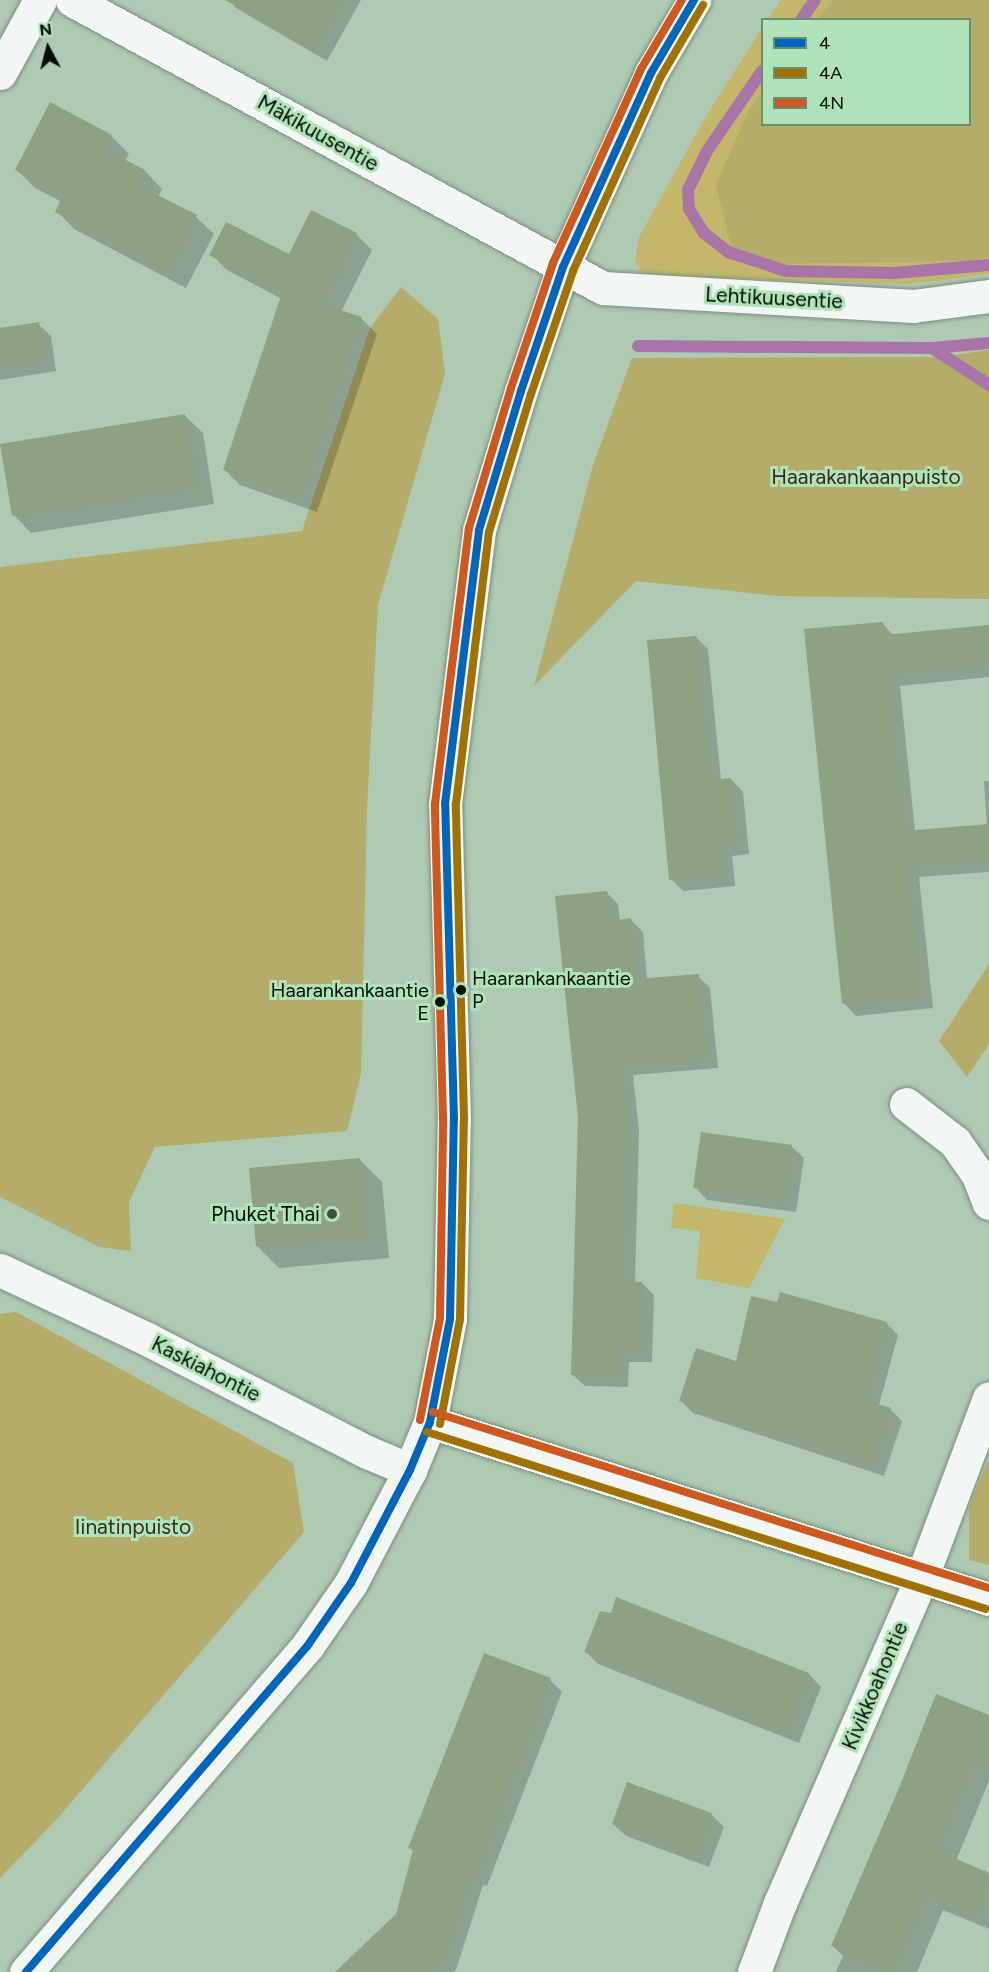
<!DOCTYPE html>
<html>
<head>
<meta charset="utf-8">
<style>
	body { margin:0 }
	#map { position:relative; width:989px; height:1972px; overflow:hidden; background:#afcab3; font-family:Figtree,sans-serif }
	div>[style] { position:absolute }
	.green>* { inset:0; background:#c3b86a }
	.forest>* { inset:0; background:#b4ad6a }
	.shadow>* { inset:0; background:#0003 }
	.stream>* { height:12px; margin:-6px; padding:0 6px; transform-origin:6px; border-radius:6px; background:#a975a8 }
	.building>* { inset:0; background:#8ca280 }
	.roads { filter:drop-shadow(0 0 2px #7a8f7d) drop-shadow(0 0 2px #7a8f7d) }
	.minor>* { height:33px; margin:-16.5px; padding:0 16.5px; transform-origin:16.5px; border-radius:16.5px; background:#f3f7f4 }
	.bus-1>* { height:8px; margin:-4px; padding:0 4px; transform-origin:4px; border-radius:4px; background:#0065bd }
	.bus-2>* { height:8px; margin:-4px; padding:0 4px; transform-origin:4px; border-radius:4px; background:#a17201 }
	.bus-3>* { height:8px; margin:-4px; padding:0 4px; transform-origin:4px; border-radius:4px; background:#ce581d }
	.dots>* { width:16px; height:16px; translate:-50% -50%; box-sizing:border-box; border:3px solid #b0e3b7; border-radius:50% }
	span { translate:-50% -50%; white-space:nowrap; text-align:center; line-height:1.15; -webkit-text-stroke:6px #b0e3b7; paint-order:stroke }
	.bus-label { font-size:20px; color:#011003 }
	.left { translate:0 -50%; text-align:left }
	.right { translate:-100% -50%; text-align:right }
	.street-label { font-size:21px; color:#011003 }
	.park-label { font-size:21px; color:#352c17 }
	.poi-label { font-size:21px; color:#011003 }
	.legend { position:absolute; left:761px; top:18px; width:210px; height:108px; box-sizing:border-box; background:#b0e3b7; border:2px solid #6a8f6f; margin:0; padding:8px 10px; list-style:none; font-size:18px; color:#011003 }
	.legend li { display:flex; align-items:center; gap:12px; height:30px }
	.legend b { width:30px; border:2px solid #6a8f6f }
	.north { position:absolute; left:18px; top:18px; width:60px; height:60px; -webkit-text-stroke:4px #b0e3b7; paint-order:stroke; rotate:353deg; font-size:16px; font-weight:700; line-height:24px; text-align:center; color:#011003 }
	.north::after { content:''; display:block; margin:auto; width:21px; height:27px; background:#011003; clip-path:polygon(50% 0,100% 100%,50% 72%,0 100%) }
</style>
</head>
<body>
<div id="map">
	<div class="green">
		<div style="clip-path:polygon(781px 0,832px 0,818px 19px,768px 19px)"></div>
		<div style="clip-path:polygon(762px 28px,762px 92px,748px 111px,786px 264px,971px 261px,989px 257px,989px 274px,910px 284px,650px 276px,640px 271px,635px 260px,639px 237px,706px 116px)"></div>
		<div style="clip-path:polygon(674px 1203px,785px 1219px,749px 1288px,696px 1278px,700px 1231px,671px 1228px)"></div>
	</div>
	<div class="forest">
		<div style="clip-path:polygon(832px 0,989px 0,989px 257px,971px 261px,786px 264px,731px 247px,716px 185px,748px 111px,762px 92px,762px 124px,970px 124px,970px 20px,818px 19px)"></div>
		<div style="clip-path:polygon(401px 287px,438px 319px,445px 374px,378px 605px,367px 809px,361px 1074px,347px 1131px,155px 1147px,129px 1202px,131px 1251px,99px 1247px,0 1197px,0 567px,302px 531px,370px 328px)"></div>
		<div style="clip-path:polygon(989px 350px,989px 599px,777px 596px,636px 581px,534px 686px,593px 465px,632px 358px,938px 357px)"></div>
		<div style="clip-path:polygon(989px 964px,989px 1044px,967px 1077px,939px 1041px)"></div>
		<div style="clip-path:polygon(16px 1312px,293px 1463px,304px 1532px,57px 1819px,0 1878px,0 1314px)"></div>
		<div style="clip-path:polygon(989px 1459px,989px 1565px,969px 1560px,969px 1507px)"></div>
	</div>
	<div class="shadow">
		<div style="clip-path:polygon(229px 0,361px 0,327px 61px,236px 8px)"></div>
		<div style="clip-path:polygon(111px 136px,129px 154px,125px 161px,145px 171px,162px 189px,158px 197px,196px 217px,214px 234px,186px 288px,74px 229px,57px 211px,62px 202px,35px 188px,17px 170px)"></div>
		<div style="clip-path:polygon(356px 234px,372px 250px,341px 312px,361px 318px,377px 334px,317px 512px,240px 485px,224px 469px,282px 299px,227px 270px,211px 254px,290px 256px)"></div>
		<div style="clip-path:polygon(38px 324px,51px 336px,56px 371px,0 380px,0 329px)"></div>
		<div style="clip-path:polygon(185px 416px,203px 433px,214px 504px,31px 533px,14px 515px)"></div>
		<div style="clip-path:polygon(882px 623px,894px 636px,989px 626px,989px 677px,900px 686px,915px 831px,987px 826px,984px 781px,989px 781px,989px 872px,919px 877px,933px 1008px,856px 1016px,844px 1003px)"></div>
		<div style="clip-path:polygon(696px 637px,708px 649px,721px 780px,731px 779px,743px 792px,749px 854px,732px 856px,735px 886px,683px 891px,671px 879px)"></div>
		<div style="clip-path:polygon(606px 892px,618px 904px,620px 921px,631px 920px,643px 932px,647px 980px,698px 976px,710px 988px,718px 1068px,633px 1075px,639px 1131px,635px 1283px,642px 1283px,654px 1295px,652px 1362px,629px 1362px,628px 1387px,585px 1386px,573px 1375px)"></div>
		<div style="clip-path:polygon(791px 1146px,804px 1158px,796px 1212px,707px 1200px,695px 1187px)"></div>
		<div style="clip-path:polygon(360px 1160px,382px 1182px,389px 1258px,279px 1268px,257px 1246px)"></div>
		<div style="clip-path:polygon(886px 1323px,898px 1335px,879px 1405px,890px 1409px,902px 1421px,884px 1476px,693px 1413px,681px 1401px,737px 1363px)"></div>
		<div style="clip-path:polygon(617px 1599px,809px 1674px,821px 1687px,799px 1743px,598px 1664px,585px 1651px,612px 1615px)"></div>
		<div style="clip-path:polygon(550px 1680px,562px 1692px,487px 1886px,483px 1885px,456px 1970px,454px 1972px,337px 1972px,397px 1915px,414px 1852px,410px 1848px)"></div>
		<div style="clip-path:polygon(989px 1717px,989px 1781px,956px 1861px,989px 1875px,989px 1929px,943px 1910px,917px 1972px,836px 1972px,843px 1956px,833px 1946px)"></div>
		<div style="clip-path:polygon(628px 1784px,712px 1815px,724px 1827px,709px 1867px,626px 1836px,613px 1824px)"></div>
	</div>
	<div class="stream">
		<div style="left:801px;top:20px;width:24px;rotate:-55deg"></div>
		<div style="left:762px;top:71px;width:97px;rotate:124.5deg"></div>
		<div style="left:707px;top:151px;width:43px;rotate:116deg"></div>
		<div style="left:688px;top:190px;width:19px;rotate:87deg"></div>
		<div style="left:689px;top:209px;width:28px;rotate:58deg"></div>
		<div style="left:704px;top:233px;width:31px;rotate:38deg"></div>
		<div style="left:728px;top:252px;width:61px;rotate:18.1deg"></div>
		<div style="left:786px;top:271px;width:108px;rotate:1.1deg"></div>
		<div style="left:894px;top:273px;width:95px;rotate:-4.8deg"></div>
		<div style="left:638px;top:346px;width:294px;rotate:0.4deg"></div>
		<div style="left:932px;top:348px;width:57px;rotate:-5deg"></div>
		<div style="left:932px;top:348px;width:68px;rotate:33deg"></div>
	</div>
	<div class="building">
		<div style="clip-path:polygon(225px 0,342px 0,314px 50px)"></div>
		<div style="clip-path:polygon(50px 102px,112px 135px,105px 149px,145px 170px,138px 185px,197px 215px,168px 271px,55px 212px,63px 195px,15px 170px)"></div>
		<div style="clip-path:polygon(311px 210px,357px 233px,322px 304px,362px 317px,301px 497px,223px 470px,282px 293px,209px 255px,226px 222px,289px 254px)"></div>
		<div style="clip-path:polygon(39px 322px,45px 359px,0 366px,0 328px)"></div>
		<div style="clip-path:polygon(185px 414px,197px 486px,12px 516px,0 444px)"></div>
		<div style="clip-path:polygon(883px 622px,884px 635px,989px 625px,989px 664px,888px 674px,904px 831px,989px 824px,989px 860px,908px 865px,921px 996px,842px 1004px,804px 629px)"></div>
		<div style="clip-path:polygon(696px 636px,710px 780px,731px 778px,737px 842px,721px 844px,724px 874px,669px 880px,647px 640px)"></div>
		<div style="clip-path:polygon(607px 891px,610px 921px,631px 918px,637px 979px,699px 974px,707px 1057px,622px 1063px,627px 1118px,623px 1281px,642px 1282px,641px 1350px,618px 1350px,617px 1376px,571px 1375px,578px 1117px,555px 896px)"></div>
		<div style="clip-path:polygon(701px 1132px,792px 1145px,784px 1201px,693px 1188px)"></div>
		<div style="clip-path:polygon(360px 1158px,367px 1236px,256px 1246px,249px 1168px)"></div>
		<div style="clip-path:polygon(780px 1292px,887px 1322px,865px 1400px,891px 1408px,872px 1465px,679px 1401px,696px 1348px,736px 1361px,751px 1296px,777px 1302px)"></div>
		<div style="clip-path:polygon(616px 1597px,809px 1673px,787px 1732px,584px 1652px,600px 1611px,611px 1613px)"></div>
		<div style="clip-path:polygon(484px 1653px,551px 1678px,475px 1875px,471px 1873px,444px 1957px,429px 1972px,335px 1972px,396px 1914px,413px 1850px,408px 1848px)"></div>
		<div style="clip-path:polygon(936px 1694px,989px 1715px,989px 1771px,971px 1764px,936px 1850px,989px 1873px,989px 1880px,974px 1914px,926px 1893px,892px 1972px,831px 1946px,899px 1788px)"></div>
		<div style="clip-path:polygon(627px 1782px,712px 1813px,697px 1856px,612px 1824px)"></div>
	</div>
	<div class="roads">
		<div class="minor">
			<div style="left:72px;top:0;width:604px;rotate:28.47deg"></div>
			<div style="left:603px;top:288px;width:311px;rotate:3.3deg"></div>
			<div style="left:913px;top:306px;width:77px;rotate:-7.5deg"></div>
			<div style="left:0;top:73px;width:83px;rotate:-61.3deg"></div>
			<div style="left:906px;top:1104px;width:62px;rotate:37.8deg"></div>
			<div style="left:955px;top:1142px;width:40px;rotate:55.1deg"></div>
			<div style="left:978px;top:1175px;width:30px;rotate:69deg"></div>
			<div style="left:0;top:1270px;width:162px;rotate:25.1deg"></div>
			<div style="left:147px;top:1339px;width:247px;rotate:27.2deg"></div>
			<div style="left:367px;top:1452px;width:47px;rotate:22.7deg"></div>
			<div style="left:430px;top:1422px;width:586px;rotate:17.57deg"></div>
			<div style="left:26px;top:1972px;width:432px;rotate:-49.2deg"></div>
			<div style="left:308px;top:1645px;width:75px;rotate:-55.3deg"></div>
			<div style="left:351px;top:1583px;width:127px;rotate:-62.4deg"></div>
			<div style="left:410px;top:1470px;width:52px;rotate:-67.4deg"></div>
			<div style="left:430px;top:1422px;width:105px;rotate:-79deg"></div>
			<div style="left:450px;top:1319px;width:200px;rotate:-88.9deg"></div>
			<div style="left:454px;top:1119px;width:315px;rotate:-91.6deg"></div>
			<div style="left:445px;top:804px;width:276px;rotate:-82.9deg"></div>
			<div style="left:479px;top:530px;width:145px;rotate:-73.2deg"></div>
			<div style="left:521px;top:391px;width:131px;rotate:-71.3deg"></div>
			<div style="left:563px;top:267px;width:213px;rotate:-65.6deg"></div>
			<div style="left:651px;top:73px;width:85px;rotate:-59.5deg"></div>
			<div style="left:754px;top:1972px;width:74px;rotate:-69.4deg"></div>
			<div style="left:780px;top:1903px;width:353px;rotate:-66.5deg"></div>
			<div style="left:921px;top:1579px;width:193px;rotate:-69.4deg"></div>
		</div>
	</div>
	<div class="bus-1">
		<div style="left:26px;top:1972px;width:432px;rotate:-49.2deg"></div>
		<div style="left:308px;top:1645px;width:75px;rotate:-55.3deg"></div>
		<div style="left:351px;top:1583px;width:127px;rotate:-62.4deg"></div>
		<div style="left:410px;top:1470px;width:52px;rotate:-67.4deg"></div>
		<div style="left:430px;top:1422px;width:105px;rotate:-79deg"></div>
		<div style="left:450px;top:1319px;width:200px;rotate:-88.9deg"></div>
		<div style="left:454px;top:1119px;width:315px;rotate:-91.6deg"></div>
		<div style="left:445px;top:804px;width:276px;rotate:-82.9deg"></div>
		<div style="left:479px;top:530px;width:145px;rotate:-73.2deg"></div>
		<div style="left:521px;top:391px;width:131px;rotate:-71.3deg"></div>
		<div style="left:563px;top:267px;width:213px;rotate:-65.6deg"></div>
		<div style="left:651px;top:73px;width:85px;rotate:-59.5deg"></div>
	</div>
	<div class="bus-2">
		<div style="left:440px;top:1424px;width:107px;rotate:-79.2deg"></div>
		<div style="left:460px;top:1319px;width:200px;rotate:-88.9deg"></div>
		<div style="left:464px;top:1119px;width:315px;rotate:-91.5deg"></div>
		<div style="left:456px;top:804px;width:274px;rotate:-83.1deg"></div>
		<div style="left:489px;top:532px;width:144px;rotate:-73.1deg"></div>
		<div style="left:531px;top:394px;width:130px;rotate:-71.1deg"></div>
		<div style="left:573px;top:271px;width:212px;rotate:-65.7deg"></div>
		<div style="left:660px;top:78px;width:85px;rotate:-59.5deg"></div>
		<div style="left:427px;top:1432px;width:586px;rotate:17.57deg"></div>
	</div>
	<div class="bus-3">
		<div style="left:433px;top:1412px;width:583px;rotate:17.57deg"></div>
		<div style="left:420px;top:1420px;width:104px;rotate:-78.9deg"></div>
		<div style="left:440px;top:1318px;width:199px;rotate:-89.1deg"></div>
		<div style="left:443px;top:1119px;width:315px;rotate:-91.5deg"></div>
		<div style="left:435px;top:804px;width:278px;rotate:-83deg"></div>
		<div style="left:469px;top:528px;width:146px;rotate:-73.3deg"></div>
		<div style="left:511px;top:388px;width:132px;rotate:-71.4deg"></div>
		<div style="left:553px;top:263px;width:213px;rotate:-65.6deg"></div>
		<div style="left:641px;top:69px;width:80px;rotate:-59.3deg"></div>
	</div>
	<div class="dots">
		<div style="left:461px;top:990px;background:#011003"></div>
		<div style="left:440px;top:1002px;background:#011003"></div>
		<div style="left:332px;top:1214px;background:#3e5141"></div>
	</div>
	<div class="bus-label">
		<span class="left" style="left:472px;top:990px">Haarankankaantie<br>P</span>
		<span class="right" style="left:429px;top:1002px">Haarankankaantie<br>E</span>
	</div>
	<div class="street-label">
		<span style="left:318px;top:133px;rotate:29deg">Mäkikuusentie</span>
		<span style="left:774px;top:298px;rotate:3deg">Lehtikuusentie</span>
		<span style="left:206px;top:1369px;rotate:27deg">Kaskiahontie</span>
		<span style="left:875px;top:1686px;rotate:-67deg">Kivikkoahontie</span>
	</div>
	<div class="park-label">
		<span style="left:866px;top:477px">Haarakankaanpuisto</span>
		<span style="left:133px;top:1527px">Iinatinpuisto</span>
	</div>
	<div class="poi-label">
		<span class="right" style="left:320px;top:1214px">Phuket Thai</span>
	</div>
	<ul class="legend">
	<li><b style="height:8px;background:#0065bd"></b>4</li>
	<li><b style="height:8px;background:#a17201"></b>4A</li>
	<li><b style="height:8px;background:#ce581d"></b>4N</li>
	</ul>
	<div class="north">N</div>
</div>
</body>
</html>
